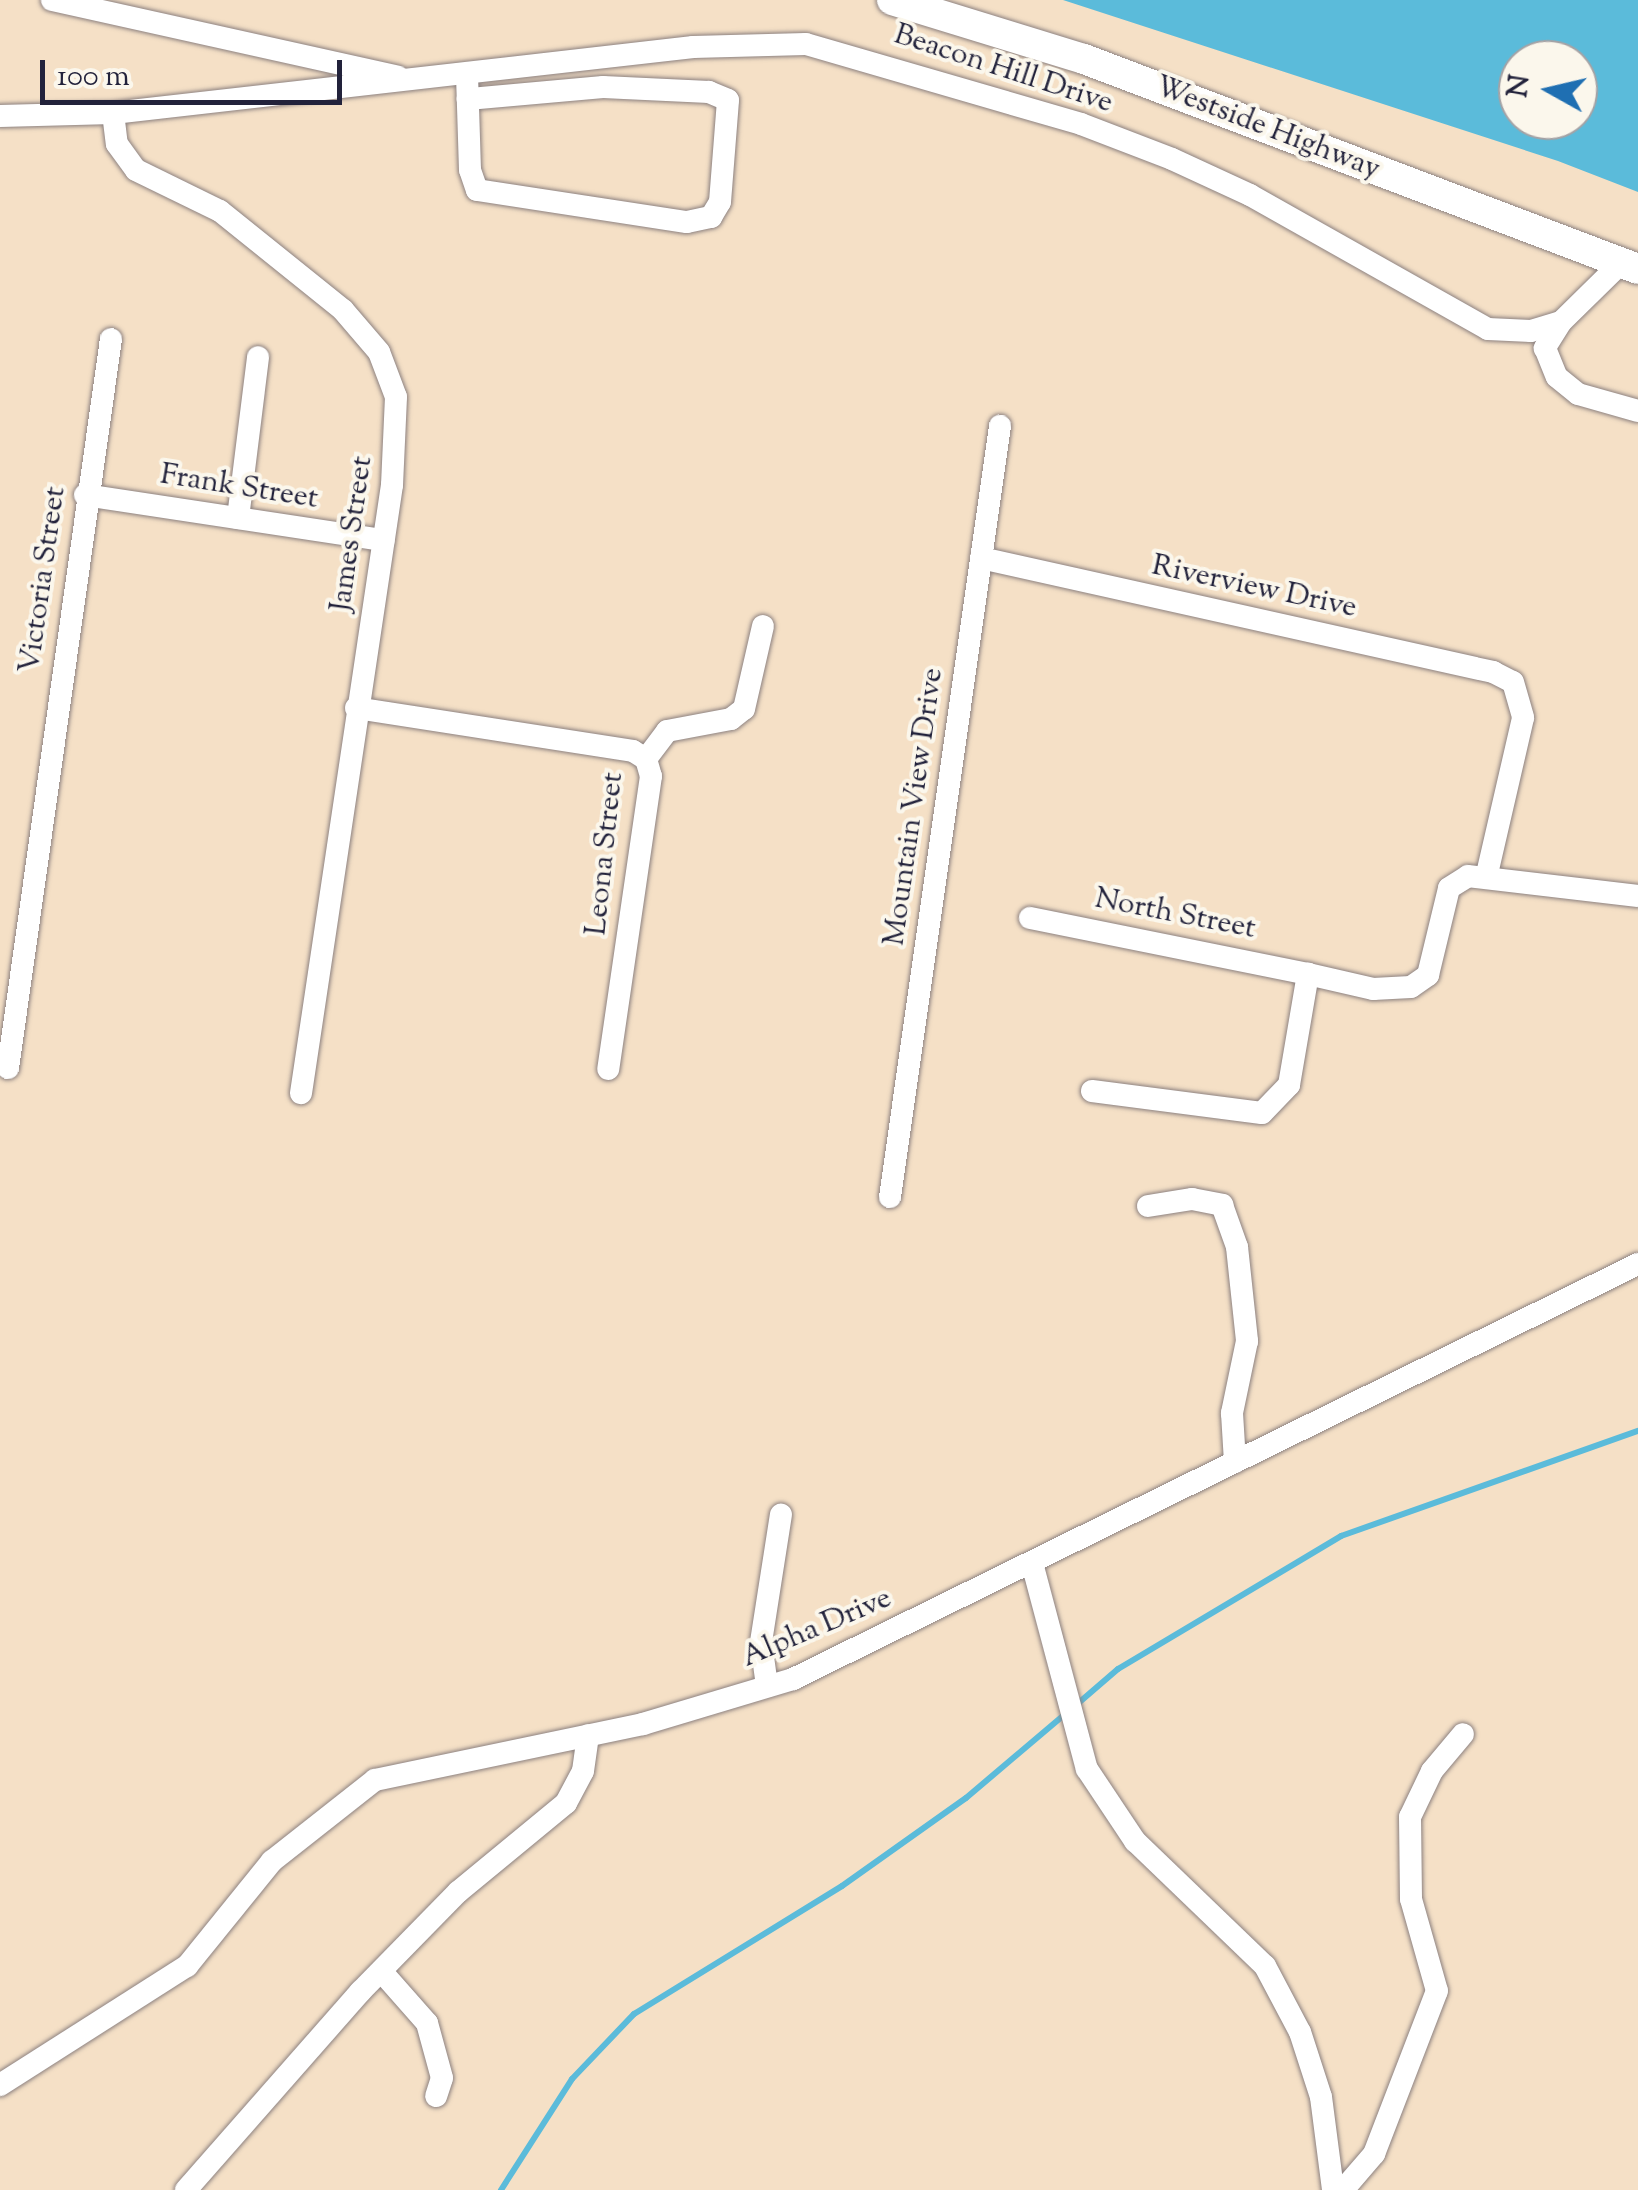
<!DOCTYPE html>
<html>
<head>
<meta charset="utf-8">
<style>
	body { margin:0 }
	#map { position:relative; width:1638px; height:2190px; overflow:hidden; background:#f5e0c6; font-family:"Sorts Mill Goudy",serif }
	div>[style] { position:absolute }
	.water>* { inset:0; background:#5bbbda }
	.stream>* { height:6px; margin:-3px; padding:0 3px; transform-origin:3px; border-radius:3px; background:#5bbbda }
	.roads { filter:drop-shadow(0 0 2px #8c8180) drop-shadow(0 0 2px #8c8180) }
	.minor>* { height:22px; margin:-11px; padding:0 11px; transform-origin:11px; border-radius:11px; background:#fff }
	.major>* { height:30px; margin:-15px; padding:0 15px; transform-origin:15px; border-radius:15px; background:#fff }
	span { translate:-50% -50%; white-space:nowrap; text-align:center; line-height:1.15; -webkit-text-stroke:8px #fbf7ec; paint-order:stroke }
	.street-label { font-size:30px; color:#22223b }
	.north { position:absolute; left:1498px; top:40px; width:100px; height:100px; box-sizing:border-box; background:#fbf7ec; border:2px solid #a4a2a5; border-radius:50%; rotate:278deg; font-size:28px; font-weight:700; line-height:40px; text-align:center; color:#22223b }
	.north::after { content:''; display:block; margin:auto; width:35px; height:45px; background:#1f6fb2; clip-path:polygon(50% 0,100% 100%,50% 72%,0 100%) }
	.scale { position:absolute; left:40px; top:60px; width:302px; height:45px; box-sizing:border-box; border:5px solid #22223b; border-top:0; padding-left:12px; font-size:30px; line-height:35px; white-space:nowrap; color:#22223b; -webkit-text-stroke:8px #fbf7ec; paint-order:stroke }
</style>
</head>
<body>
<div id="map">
	<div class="water">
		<div style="clip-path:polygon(evenodd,1063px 0,1638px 0,1638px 192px,1558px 161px,1063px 0,1518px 60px,1578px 60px,1578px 120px,1518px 120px,1518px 60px)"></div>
	</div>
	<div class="stream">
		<div style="left:1075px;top:1706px;width:57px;rotate:-40.7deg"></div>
		<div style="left:1118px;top:1669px;width:260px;rotate:-30.8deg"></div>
		<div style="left:1341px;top:1536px;width:315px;rotate:-19.5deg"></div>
		<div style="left:501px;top:2190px;width:132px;rotate:-57.4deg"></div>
		<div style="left:572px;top:2079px;width:90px;rotate:-46.4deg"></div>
		<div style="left:634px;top:2014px;width:244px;rotate:-31.6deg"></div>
		<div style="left:842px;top:1886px;width:152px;rotate:-35.4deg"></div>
		<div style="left:966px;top:1798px;width:130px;rotate:-40.3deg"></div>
	</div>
	<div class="roads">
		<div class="minor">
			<div style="left:52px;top:0;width:354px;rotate:12.5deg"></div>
			<div style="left:467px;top:75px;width:95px;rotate:88.2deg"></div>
			<div style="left:470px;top:170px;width:21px;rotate:71deg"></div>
			<div style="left:477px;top:190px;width:212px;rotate:8.7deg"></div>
			<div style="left:687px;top:222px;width:25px;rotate:-12deg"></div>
			<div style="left:711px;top:217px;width:17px;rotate:-59deg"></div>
			<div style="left:720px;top:202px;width:102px;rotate:-85.5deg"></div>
			<div style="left:728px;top:100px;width:21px;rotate:-157deg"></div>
			<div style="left:709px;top:92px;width:106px;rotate:-177.3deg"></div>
			<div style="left:603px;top:87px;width:136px;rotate:174.9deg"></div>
			<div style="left:113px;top:113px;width:31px;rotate:83deg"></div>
			<div style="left:117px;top:144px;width:32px;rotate:54deg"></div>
			<div style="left:136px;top:170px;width:93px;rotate:26deg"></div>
			<div style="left:220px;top:211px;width:158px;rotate:38.8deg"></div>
			<div style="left:343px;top:310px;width:55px;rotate:49.4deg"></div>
			<div style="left:379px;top:352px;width:48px;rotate:69.3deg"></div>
			<div style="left:396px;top:397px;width:88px;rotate:92.6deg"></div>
			<div style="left:392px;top:485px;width:615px;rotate:98.51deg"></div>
			<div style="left:0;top:116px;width:113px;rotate:-1.5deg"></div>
			<div style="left:113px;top:113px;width:584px;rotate:-6.49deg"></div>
			<div style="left:693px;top:47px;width:113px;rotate:-1.5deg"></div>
			<div style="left:806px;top:44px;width:286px;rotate:16.2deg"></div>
			<div style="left:1081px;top:124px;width:97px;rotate:21deg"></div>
			<div style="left:1172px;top:159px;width:86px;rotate:24.8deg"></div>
			<div style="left:1250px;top:195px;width:273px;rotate:29.4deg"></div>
			<div style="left:1488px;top:329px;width:43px;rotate:2.7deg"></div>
			<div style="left:1531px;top:331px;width:31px;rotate:-17deg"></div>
			<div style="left:1561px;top:322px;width:84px;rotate:-44.5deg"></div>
			<div style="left:1561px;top:322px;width:31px;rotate:122deg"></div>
			<div style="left:1545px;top:348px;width:31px;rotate:68deg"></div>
			<div style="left:1557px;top:377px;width:27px;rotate:39deg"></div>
			<div style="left:1578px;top:394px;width:62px;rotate:15.8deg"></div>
			<div style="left:85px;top:495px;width:302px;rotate:8.6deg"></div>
			<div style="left:238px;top:518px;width:162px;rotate:-82.9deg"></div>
			<div style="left:981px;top:558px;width:525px;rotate:12.55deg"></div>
			<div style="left:1493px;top:672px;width:22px;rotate:27deg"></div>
			<div style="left:1513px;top:682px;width:37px;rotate:74deg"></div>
			<div style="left:1523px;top:718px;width:160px;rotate:103deg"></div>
			<div style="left:356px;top:708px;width:280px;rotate:8.8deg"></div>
			<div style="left:633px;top:751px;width:15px;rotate:32deg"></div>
			<div style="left:646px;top:759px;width:18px;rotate:74deg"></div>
			<div style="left:651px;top:776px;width:296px;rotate:98.3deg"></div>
			<div style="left:646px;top:759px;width:35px;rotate:-53deg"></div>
			<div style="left:667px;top:731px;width:65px;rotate:-10.6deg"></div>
			<div style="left:731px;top:719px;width:16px;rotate:-38deg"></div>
			<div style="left:744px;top:709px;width:85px;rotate:-77.1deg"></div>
			<div style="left:1030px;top:918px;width:284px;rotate:11.4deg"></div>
			<div style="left:8px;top:1068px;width:736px;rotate:-81.96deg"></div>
			<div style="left:1092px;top:1091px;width:171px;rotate:7.4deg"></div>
			<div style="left:1262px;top:1113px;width:39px;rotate:-46deg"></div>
			<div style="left:1289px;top:1085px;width:113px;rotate:-80.3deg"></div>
			<div style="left:1308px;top:974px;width:67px;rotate:13deg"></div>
			<div style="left:1373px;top:989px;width:38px;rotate:-3deg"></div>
			<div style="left:1411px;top:987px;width:21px;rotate:-35deg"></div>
			<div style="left:1428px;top:975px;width:89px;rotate:-76.4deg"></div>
			<div style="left:1449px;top:888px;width:22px;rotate:-32deg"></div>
			<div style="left:1468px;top:876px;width:171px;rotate:6.7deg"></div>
			<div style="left:890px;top:1197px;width:779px;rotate:-81.88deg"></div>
			<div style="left:1148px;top:1206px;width:45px;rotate:-9deg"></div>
			<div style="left:1192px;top:1199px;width:31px;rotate:11deg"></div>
			<div style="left:1222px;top:1205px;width:45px;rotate:70.3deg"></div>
			<div style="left:1237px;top:1247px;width:95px;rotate:83.9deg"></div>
			<div style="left:1247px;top:1341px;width:74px;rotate:101.8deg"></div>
			<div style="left:1232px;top:1413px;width:49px;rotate:86.5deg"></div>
			<div style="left:1032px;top:1563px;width:213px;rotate:75.1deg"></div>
			<div style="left:1087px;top:1769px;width:87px;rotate:56.3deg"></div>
			<div style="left:1135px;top:1841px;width:180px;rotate:43.9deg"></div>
			<div style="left:1265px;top:1966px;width:75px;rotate:62.1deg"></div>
			<div style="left:1300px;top:2032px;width:68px;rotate:72.1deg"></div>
			<div style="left:1321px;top:2097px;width:94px;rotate:82.6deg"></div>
			<div style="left:767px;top:1686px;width:44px;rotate:-97.8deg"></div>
			<div style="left:761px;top:1642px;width:129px;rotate:-81.1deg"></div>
			<div style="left:382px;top:1972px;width:68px;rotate:48.6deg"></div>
			<div style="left:427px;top:2023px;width:57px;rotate:74.7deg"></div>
			<div style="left:442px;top:2078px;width:19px;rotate:108deg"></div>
			<div style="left:0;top:2085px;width:222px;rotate:-32.5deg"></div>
			<div style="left:187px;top:1966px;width:135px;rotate:-51deg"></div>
			<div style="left:272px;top:1861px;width:131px;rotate:-38.2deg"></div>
			<div style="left:375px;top:1780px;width:274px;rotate:-11.8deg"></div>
			<div style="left:643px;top:1724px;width:157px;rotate:-16.7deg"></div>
			<div style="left:793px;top:1679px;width:941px;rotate:-26.16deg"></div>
			<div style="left:186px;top:2190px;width:264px;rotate:-48.7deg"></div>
			<div style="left:360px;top:1992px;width:140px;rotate:-45.6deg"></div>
			<div style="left:458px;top:1892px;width:140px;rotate:-39.5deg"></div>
			<div style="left:566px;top:1803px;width:36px;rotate:-62deg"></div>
			<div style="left:583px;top:1771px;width:36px;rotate:-82deg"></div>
			<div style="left:1343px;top:2190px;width:48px;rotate:-49.3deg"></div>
			<div style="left:1374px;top:2154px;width:175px;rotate:-68.9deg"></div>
			<div style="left:1437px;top:1991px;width:96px;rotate:-105.8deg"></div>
			<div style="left:1411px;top:1899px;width:82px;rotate:-90.7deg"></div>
			<div style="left:1410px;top:1817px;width:51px;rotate:-64.4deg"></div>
			<div style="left:1432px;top:1771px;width:48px;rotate:-50deg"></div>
		</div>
		<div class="major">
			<div style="left:892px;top:0;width:201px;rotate:17.1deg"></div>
			<div style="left:1084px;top:59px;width:592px;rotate:20.76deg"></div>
		</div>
	</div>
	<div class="street-label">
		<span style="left:1003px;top:70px;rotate:18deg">Beacon Hill Drive</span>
		<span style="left:1267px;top:129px;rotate:21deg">Westside Highway</span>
		<span style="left:239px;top:488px;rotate:9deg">Frank Street</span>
		<span style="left:353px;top:534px;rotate:-82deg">James Street</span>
		<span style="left:44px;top:580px;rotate:-82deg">Victoria Street</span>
		<span style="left:1254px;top:588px;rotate:12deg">Riverview Drive</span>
		<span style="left:915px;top:807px;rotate:-82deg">Mountain View Drive</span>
		<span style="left:606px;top:854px;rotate:-84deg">Leona Street</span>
		<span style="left:1175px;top:915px;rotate:11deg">North Street</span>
		<span style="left:817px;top:1629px;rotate:-23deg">Alpha Drive</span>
	</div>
	<div class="north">N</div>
	<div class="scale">100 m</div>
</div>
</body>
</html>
